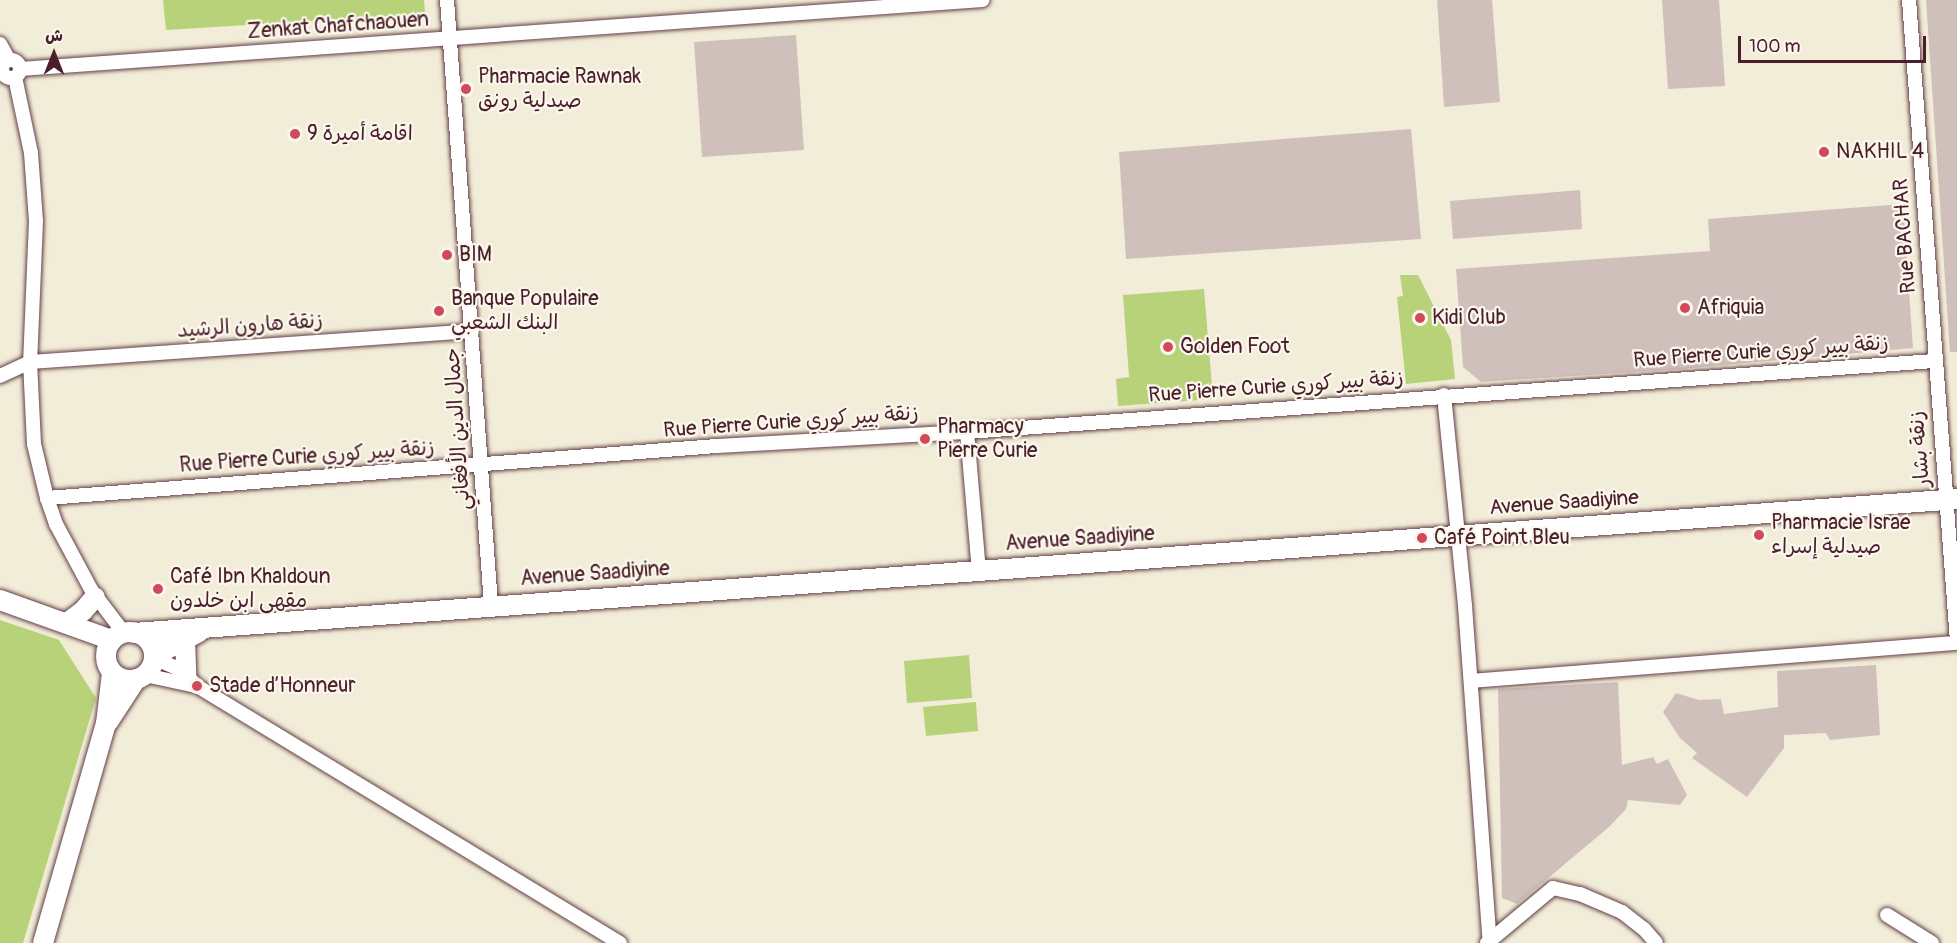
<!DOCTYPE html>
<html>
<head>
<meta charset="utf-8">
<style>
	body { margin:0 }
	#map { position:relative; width:1957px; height:943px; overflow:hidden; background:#f2edd8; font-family:Pangolin,"Playpen Sans Arabic",sans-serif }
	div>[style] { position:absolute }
	.industrial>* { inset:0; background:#d0c0bc }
	.green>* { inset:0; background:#b7d278 }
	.roads { filter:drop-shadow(0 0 2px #633e45) drop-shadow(0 0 2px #633e45) }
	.minor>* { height:14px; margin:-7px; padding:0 7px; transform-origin:7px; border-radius:7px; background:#fff }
	.minor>.ring { margin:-7px; padding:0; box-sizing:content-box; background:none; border:14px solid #fff; border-radius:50% }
	.secondary>* { height:20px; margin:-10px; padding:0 10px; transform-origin:10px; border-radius:10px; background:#fff }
	.secondary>.ring { margin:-10px; padding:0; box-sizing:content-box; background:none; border:20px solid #fff; border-radius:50% }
	.dots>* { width:16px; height:16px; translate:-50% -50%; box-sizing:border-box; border:3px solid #fbf7ec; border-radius:50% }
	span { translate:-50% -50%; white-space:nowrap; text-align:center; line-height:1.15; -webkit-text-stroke:4.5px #fbf7ec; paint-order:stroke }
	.street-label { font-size:21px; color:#4a1f2b }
	.poi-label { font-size:21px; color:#4a1f2b }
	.left { translate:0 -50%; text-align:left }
	.north { position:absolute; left:24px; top:24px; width:60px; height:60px; -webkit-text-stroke:4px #fbf7ec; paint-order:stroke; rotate:0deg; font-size:16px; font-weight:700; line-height:24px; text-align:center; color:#4a1f2b }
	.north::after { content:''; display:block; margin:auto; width:21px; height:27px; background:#4a1f2b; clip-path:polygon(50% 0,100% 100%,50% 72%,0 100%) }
	.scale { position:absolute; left:1738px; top:36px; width:188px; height:27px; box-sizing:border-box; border:3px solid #4a1f2b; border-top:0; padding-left:8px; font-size:18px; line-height:21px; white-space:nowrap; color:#4a1f2b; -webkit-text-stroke:4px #fbf7ec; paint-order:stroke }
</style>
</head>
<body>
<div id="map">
	<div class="industrial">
		<div style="clip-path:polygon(1437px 0,1492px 0,1500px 102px,1444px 107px)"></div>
		<div style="clip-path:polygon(1662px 0,1719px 0,1725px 86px,1668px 89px)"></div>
		<div style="clip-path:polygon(1926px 0,1957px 0,1957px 352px,1950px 352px)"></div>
		<div style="clip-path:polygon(796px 35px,804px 150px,702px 157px,694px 42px)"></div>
		<div style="clip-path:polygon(1411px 129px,1421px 239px,1126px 259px,1119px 152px)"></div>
		<div style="clip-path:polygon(1580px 190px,1582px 229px,1453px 239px,1450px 201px)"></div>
		<div style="clip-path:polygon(1903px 204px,1913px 348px,1681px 369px,1481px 382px,1463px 367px,1456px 269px,1710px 251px,1708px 219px)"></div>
		<div style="clip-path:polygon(1876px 665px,1880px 735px,1830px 740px,1826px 733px,1784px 735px,1784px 748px,1747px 797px,1692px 758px,1697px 753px,1680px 738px,1663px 712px,1676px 693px,1699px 700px,1721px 699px,1724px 714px,1778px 707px,1777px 671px)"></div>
		<div style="clip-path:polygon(1618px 682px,1622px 765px,1653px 757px,1657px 764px,1668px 759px,1687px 795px,1680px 805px,1628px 800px,1626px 809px,1609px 827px,1517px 904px,1502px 898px,1498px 689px)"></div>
	</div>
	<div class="green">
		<div style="clip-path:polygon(163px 0,424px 0,425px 14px,166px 30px)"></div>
		<div style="clip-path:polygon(1400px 275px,1418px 275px,1451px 340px,1455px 379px,1406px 384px,1397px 297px,1403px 296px)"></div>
		<div style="clip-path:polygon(1204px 289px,1213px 399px,1118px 406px,1116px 379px,1129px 377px,1123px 295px)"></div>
		<div style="clip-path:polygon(0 620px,59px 640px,96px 698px,23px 943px,0 943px)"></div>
		<div style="clip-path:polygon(969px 655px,972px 698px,907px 703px,904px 661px)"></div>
		<div style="clip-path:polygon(976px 702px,978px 731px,926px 736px,923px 707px)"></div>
	</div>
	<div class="roads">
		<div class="minor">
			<div style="left:447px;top:0;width:607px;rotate:85.84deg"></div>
			<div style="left:1909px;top:0;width:644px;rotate:85.72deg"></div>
			<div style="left:0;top:44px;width:18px;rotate:61deg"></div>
			<div class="ring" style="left:2px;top:60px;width:4px;height:4px"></div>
			<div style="left:20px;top:69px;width:965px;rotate:-4.1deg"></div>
			<div style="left:15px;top:77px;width:78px;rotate:78.1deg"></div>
			<div style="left:31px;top:153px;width:68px;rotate:85.8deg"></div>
			<div style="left:36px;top:221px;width:141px;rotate:92.4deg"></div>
			<div style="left:30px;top:362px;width:82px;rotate:87.2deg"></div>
			<div style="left:34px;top:444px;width:56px;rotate:76.5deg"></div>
			<div style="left:47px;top:498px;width:28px;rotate:71deg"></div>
			<div style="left:56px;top:524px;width:76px;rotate:61.8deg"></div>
			<div style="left:92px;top:591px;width:53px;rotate:52.7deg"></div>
			<div style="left:0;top:376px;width:33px;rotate:-25deg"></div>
			<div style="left:30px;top:362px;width:443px;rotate:-4deg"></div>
			<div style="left:1444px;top:395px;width:212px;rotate:84.3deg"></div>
			<div style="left:1465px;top:606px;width:338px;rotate:85.8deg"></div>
			<div style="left:967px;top:432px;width:140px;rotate:85.1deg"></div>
			<div style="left:47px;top:498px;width:671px;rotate:-4.44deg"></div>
			<div style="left:716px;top:446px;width:251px;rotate:-3.2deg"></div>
			<div style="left:967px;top:432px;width:970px;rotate:-4.2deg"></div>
			<div style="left:154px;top:658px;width:30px;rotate:24deg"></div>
			<div style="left:181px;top:670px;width:23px;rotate:45deg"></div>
			<div style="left:197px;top:686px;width:495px;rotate:31.3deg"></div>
			<div style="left:145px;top:675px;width:52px;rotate:12.2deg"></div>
			<div style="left:1471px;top:681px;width:487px;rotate:-4.5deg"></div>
			<div style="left:1887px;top:915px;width:53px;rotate:31.9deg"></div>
			<div style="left:1487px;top:943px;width:86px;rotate:-39.8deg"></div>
			<div style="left:1553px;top:888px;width:28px;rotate:13deg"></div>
			<div style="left:1580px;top:894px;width:46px;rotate:23.2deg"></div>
			<div style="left:1622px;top:912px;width:28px;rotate:38deg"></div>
			<div style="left:1644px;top:929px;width:18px;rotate:49deg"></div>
		</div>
		<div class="secondary">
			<div style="left:0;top:600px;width:119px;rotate:19.7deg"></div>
			<div style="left:67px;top:623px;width:20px;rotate:-37deg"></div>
			<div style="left:83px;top:611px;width:18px;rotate:-49deg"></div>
			<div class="ring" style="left:106px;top:632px;width:28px;height:28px"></div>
			<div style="left:134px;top:633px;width:1828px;rotate:-4.2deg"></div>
			<div style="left:185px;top:639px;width:36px;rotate:88deg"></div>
			<div style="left:154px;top:656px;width:51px;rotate:-28.1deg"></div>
			<div style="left:108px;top:722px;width:51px;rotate:-56.9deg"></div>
			<div style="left:43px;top:943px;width:228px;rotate:-74deg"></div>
			<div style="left:106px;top:724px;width:51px;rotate:-83.3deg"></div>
		</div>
	</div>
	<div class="dots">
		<div style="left:466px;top:89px;background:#d1495b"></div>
		<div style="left:295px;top:134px;background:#d1495b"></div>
		<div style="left:1824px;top:152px;background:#d1495b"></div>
		<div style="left:447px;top:255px;background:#d1495b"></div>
		<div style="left:1685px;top:308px;background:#d1495b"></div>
		<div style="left:439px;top:311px;background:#d1495b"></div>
		<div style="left:1420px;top:318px;background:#d1495b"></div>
		<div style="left:1168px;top:347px;background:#d1495b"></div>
		<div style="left:925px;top:439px;background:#d1495b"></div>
		<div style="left:1759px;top:535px;background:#d1495b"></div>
		<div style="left:1422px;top:538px;background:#d1495b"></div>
		<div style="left:158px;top:589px;background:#d1495b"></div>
		<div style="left:197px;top:686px;background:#d1495b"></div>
	</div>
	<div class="street-label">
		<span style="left:338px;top:26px;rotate:-4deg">Zenkat Chafchaouen</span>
		<span style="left:1905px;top:236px;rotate:-94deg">Rue BACHAR</span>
		<span style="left:250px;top:326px;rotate:-4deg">زنقة هارون الرشيد</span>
		<span style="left:1761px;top:352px;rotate:-4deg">Rue Pierre Curie زنقة بيير كوري</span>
		<span style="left:1276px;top:387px;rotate:-4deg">Rue Pierre Curie زنقة بيير كوري</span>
		<span style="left:791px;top:422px;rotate:-4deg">Rue Pierre Curie زنقة بيير كوري</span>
		<span style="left:458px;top:429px;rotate:-94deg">جمال الدين الأفغاني</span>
		<span style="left:1920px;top:449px;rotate:-95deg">زنقة بشار</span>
		<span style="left:307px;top:457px;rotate:-4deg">Rue Pierre Curie زنقة بيير كوري</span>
		<span style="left:1564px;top:503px;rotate:-4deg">Avenue Saadiyine</span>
		<span style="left:1080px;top:539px;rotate:-4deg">Avenue Saadiyine</span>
		<span style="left:595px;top:574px;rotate:-4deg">Avenue Saadiyine</span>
	</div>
	<div class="poi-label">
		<span class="left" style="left:478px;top:89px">Pharmacie Rawnak<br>صيدلية رونق</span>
		<span class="left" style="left:307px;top:134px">اقامة أميرة 9</span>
		<span class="left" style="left:1836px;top:152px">NAKHIL 4</span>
		<span class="left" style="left:459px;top:255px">BIM</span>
		<span class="left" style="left:451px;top:311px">Banque Populaire<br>البنك الشعبي</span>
		<span class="left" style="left:1697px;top:308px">Afriquia</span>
		<span class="left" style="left:1432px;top:318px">Kidi Club</span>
		<span class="left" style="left:1180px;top:347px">Golden Foot</span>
		<span class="left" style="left:937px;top:439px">Pharmacy<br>Pierre Curie</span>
		<span class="left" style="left:1771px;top:535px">Pharmacie Israe<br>صيدلية إسراء</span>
		<span class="left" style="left:1434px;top:538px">Café Point Bleu</span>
		<span class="left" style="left:170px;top:589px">Café Ibn Khaldoun<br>مقهى ابن خلدون</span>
		<span class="left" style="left:209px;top:686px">Stade d’Honneur</span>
	</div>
	<div class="north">ش</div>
	<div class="scale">100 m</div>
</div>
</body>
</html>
